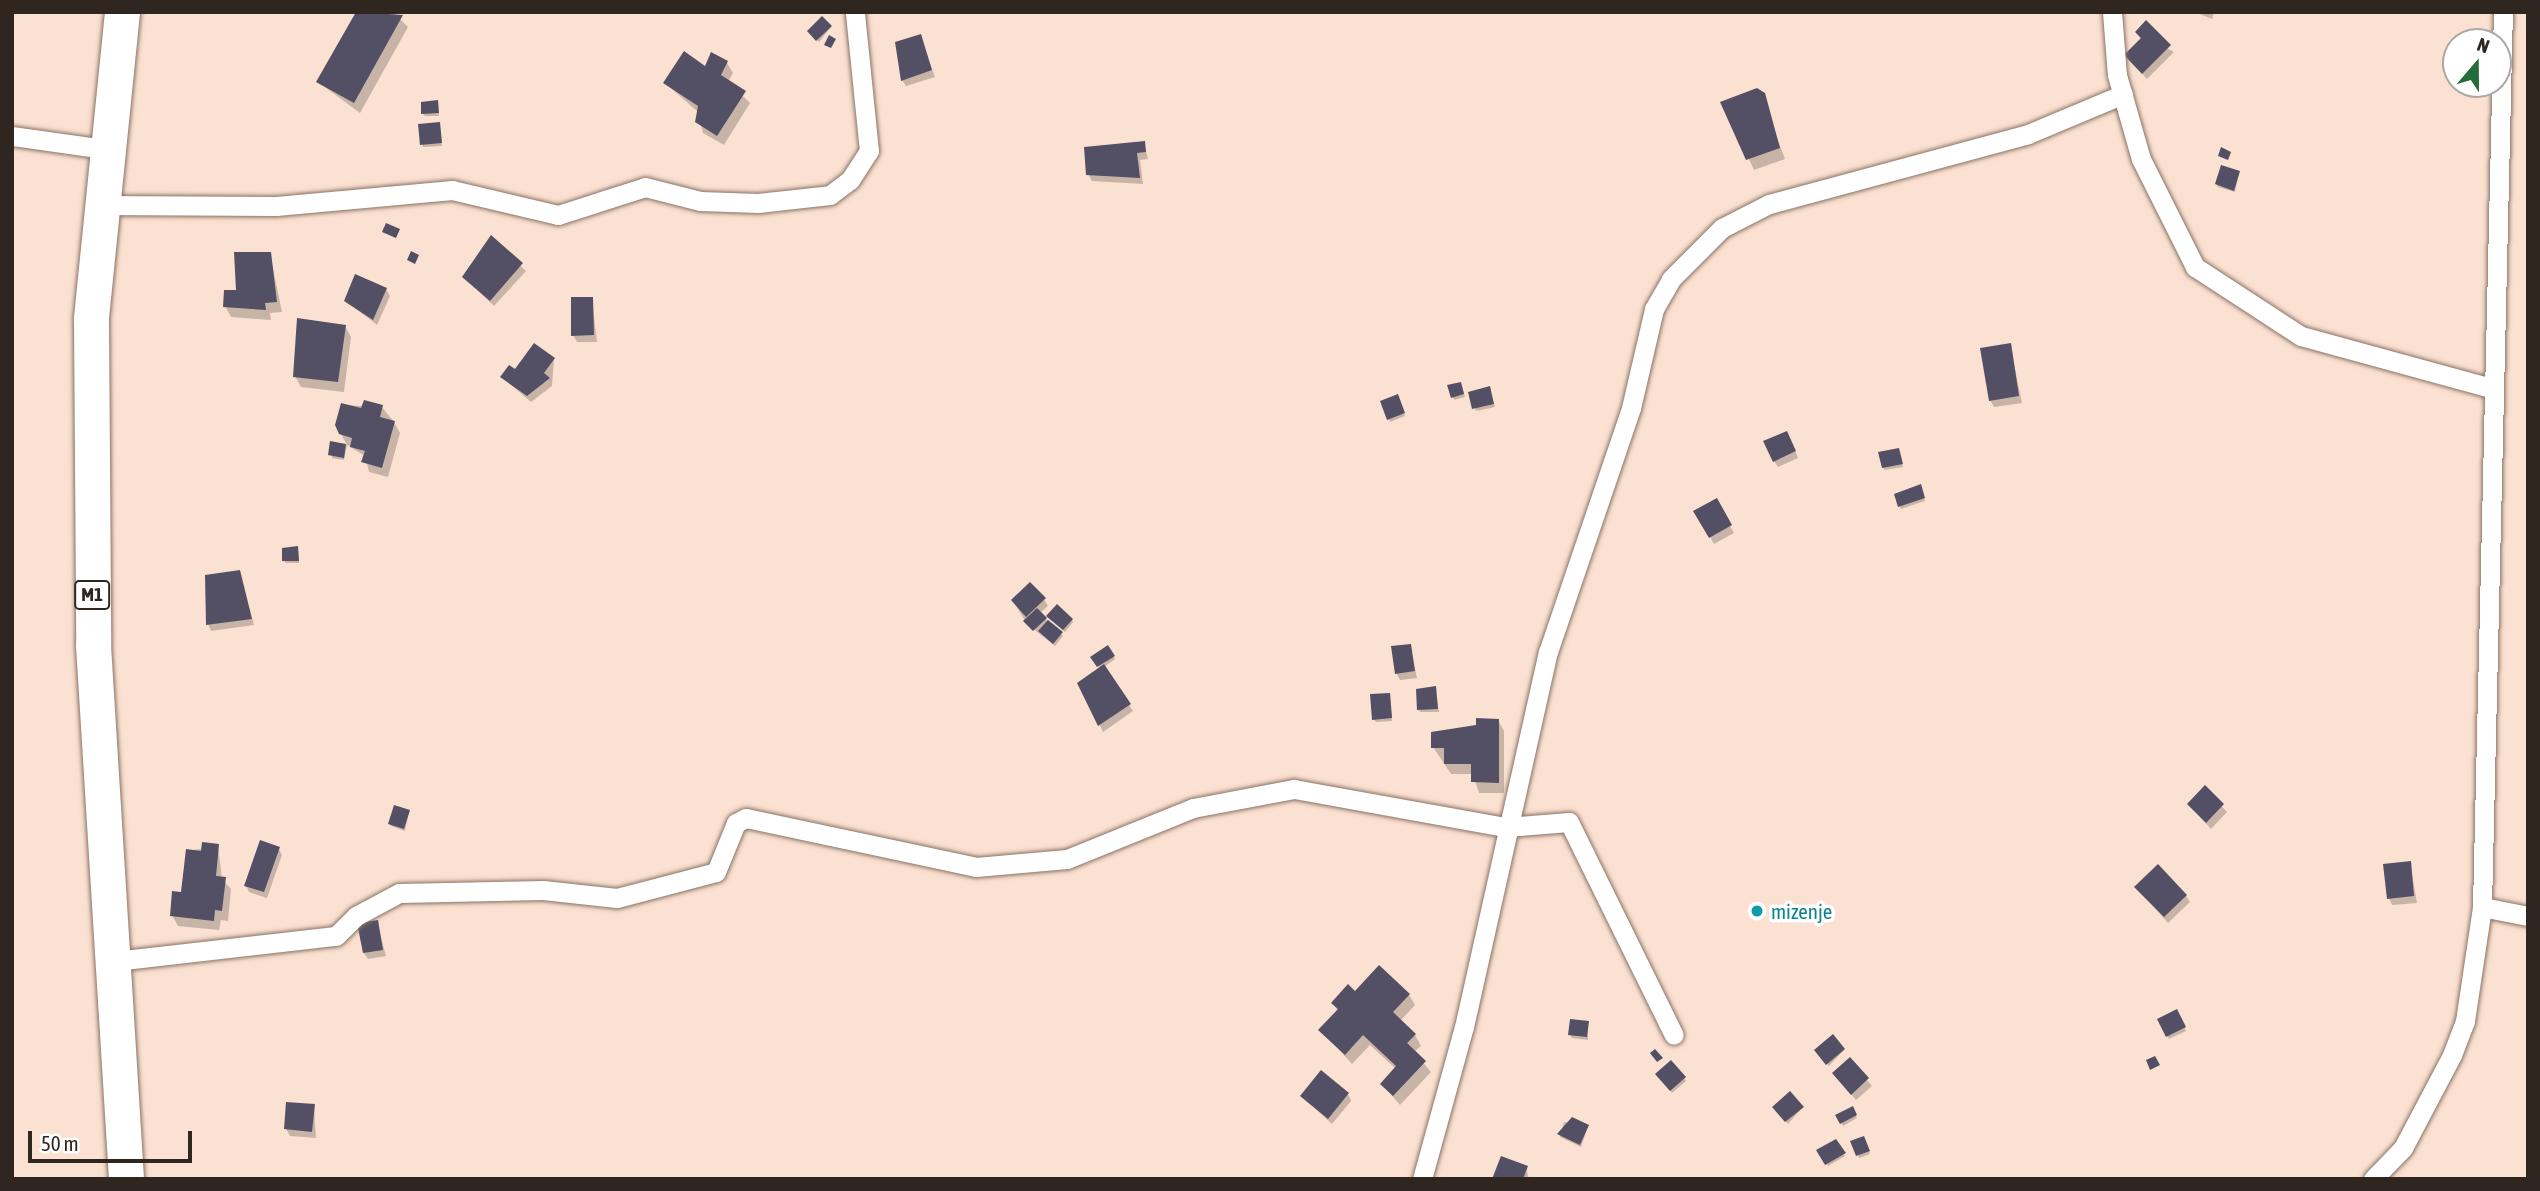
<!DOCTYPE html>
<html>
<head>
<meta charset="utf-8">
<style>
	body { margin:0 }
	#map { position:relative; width:2540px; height:1191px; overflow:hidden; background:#fbe1d1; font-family:"Asap Condensed",sans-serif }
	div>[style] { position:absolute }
	.shadow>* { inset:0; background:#0003 }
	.building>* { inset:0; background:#534f64 }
	.roads { filter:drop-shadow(0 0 2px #897265) drop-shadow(0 0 2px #897265) }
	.street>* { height:19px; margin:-9.5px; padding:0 9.5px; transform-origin:9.5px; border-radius:9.5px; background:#fff }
	.highway>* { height:35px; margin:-17.5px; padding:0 17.5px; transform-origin:17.5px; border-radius:17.5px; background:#fff }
	.dots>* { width:19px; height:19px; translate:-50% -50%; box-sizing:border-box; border:4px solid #fff; border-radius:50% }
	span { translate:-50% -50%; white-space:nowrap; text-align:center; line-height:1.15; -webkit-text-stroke:7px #fff; paint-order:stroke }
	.shield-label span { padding:2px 5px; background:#fff; border:2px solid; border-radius:5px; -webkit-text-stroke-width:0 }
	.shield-label { font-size:19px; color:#302620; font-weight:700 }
	.culture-label { font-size:21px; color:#0d838f }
	.left { translate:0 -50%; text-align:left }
	.frame { position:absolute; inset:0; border:14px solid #302620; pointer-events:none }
	.north { position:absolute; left:2442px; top:28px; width:70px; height:70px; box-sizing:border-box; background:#fff; border:2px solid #aca8a6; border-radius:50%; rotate:20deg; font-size:19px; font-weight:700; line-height:28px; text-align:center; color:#302620 }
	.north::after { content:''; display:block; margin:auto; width:24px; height:32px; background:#246c39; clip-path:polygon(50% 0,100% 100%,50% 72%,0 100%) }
	.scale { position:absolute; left:28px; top:1131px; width:164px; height:32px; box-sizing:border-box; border:4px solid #302620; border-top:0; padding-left:9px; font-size:21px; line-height:24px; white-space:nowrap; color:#302620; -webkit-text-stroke:5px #fff; paint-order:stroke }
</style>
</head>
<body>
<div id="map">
	<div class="shadow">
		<div style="clip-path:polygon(358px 12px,393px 12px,408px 27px,360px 113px,318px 82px)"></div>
		<div style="clip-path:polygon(2195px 12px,2214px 12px,2212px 19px)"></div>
		<div style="clip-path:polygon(831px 27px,819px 42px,810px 34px)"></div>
		<div style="clip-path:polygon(2137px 32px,2174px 52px,2147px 79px,2126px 55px,2141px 40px)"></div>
		<div style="clip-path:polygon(920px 36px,935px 77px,906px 86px,902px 80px)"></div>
		<div style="clip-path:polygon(727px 63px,733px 73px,728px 82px,750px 103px,724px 145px,703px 133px,698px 112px,665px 83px)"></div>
		<div style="clip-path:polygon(1763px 101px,1785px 159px,1754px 170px,1723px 103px)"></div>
		<div style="clip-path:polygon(437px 102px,439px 116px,425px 116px,423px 114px)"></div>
		<div style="clip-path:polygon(439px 124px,442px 146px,423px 147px,422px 145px)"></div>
		<div style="clip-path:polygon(1144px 143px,1148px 159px,1140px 160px,1143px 184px,1092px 181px,1088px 174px)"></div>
		<div style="clip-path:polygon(2239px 173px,2235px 192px,2218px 187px,2216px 184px)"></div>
		<div style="clip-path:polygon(491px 238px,526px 271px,494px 306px,464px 277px)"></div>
		<div style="clip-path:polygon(270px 254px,282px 312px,270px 313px,271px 320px,231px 317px,225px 306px)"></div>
		<div style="clip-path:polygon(386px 289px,390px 296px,377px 325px,346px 301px)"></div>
		<div style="clip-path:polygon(592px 299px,597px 342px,577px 342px,573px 335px)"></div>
		<div style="clip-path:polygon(345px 326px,351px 337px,344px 392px,301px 387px,295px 376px)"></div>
		<div style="clip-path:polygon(2010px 345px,2022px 403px,1994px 407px,1990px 400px)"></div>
		<div style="clip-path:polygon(554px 359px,552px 386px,531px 402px,502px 377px)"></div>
		<div style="clip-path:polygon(1462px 386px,1465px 397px,1454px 400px,1449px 387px)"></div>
		<div style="clip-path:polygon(1490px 391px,1495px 407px,1476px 411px,1470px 393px)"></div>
		<div style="clip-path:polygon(1398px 399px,1405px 416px,1390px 422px,1389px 419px)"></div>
		<div style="clip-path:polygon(343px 405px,382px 407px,394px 422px,400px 433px,388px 477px,369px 472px,365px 456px,347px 445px,341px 434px)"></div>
		<div style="clip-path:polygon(1790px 439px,1798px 458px,1778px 467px,1774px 461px)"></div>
		<div style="clip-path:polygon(332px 443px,347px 445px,344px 460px,332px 458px)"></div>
		<div style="clip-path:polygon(1899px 450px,1903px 467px,1885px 470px,1883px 468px)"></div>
		<div style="clip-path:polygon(1921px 489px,1925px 501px,1901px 509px,1896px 495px)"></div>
		<div style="clip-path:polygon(1716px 500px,1734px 533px,1714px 544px,1696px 511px)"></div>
		<div style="clip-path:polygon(297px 548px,299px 563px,286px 563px,284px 561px)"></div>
		<div style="clip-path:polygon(239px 572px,254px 625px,211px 631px,208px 624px)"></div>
		<div style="clip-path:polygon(1044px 599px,1048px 606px,1040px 613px,1063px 636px,1055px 646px,1027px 624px,1013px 601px)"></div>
		<div style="clip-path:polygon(1050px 619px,1072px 620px,1073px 622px,1065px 632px)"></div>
		<div style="clip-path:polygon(1410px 646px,1417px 678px,1400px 680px,1396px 673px)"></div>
		<div style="clip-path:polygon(1108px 647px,1115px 659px,1104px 667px,1133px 711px,1103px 732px,1080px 683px,1100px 669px,1093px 657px)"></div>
		<div style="clip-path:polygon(1435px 688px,1439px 712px,1420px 712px,1419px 709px)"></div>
		<div style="clip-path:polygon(1390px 697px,1392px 721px,1376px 722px,1374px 720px)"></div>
		<div style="clip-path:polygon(1498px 720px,1504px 731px,1504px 793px,1479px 793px,1473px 774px,1451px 774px,1433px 747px)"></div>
		<div style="clip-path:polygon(2205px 788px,2227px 812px,2211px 829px,2189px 804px)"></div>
		<div style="clip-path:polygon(409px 812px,405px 831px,391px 826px,390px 824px)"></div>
		<div style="clip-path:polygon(218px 846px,222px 879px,231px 889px,228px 921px,221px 920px,219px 930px,178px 926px,172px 915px,183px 894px,187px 851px)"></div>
		<div style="clip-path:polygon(278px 848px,282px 855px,267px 898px,249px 892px,246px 885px)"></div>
		<div style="clip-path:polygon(2410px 863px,2417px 903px,2392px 905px,2389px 898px)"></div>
		<div style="clip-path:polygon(2136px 887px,2186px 896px,2190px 902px,2168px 923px)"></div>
		<div style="clip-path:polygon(377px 922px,386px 956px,368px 959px,364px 953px)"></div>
		<div style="clip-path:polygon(1355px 993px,1409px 995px,1415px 1005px,1400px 1021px,1415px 1035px,1421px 1046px,1414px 1052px,1431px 1072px,1400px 1105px,1382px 1084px,1396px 1069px,1370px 1045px,1352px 1064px,1321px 1030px,1338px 1012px,1333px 1003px)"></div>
		<div style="clip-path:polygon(2176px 1011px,2186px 1031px,2169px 1039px,2160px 1019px)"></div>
		<div style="clip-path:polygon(1588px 1023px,1588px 1040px,1572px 1038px,1570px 1035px)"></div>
		<div style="clip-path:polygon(1844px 1050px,1829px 1066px,1818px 1053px)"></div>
		<div style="clip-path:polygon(1850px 1060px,1872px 1086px,1856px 1100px,1834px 1074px)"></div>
		<div style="clip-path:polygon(1659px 1077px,1684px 1078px,1686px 1081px,1672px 1093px)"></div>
		<div style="clip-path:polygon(1348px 1094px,1351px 1101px,1332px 1124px,1302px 1096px)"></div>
		<div style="clip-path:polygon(314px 1106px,316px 1138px,290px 1136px,286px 1129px)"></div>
		<div style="clip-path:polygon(1802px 1108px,1788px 1124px,1776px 1110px)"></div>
		<div style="clip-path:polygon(1852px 1109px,1857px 1118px,1843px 1126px,1838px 1116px)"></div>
		<div style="clip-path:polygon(1564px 1122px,1588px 1126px,1581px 1147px,1560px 1137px)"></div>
		<div style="clip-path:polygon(1865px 1140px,1870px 1154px,1859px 1158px,1853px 1142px)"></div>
		<div style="clip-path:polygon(1835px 1141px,1845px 1156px,1828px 1166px,1819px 1151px)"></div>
		<div style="clip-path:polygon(1526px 1168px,1529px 1179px,1494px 1179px)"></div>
	</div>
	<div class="building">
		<div style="clip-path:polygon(356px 12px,403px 15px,354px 103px,316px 82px)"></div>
		<div style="clip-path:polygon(822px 16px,832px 26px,816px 41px,807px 31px)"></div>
		<div style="clip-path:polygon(2146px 20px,2171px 45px,2142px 74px,2124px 55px,2141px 38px,2135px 32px)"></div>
		<div style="clip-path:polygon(921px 34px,932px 70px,901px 81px,895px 42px)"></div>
		<div style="clip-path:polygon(829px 35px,836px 39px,831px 48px,824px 45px)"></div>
		<div style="clip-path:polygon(684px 51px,705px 66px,711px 52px,728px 61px,721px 75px,746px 91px,717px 136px,695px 122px,698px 106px,663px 83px)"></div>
		<div style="clip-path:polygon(1757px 88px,1765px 93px,1780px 148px,1746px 160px,1720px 102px)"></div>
		<div style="clip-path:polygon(438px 100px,439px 113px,421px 114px,421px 102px)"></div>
		<div style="clip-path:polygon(440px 122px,442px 143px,420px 145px,418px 124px)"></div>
		<div style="clip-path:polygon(1145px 141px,1146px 152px,1137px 153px,1140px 178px,1086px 175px,1084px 147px)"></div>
		<div style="clip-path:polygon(2221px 147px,2231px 152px,2228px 160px,2218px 156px)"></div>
		<div style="clip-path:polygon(2221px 165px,2240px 171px,2234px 191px,2215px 184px)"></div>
		<div style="clip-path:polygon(386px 223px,400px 229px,396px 238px,382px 232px)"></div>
		<div style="clip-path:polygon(491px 235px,523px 263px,490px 301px,462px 277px)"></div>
		<div style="clip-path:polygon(411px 251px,419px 255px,415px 264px,407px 260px)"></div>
		<div style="clip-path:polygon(234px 252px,271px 252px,277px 302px,265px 303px,266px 310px,223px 307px,224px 290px,236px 290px)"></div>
		<div style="clip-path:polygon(355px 274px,387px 288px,373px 320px,344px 301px)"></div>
		<div style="clip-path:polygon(571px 297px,593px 297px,594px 335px,571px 336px)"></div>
		<div style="clip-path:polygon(297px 318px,346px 325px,338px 382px,293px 377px)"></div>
		<div style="clip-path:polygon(534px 343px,555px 358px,544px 373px,550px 378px,527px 396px,500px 377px,509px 365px,515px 369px)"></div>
		<div style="clip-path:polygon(2011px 343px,2019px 396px,1989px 401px,1980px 348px)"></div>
		<div style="clip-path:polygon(1461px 382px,1464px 394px,1451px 398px,1447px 385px)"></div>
		<div style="clip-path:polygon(1490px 386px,1494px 404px,1472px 409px,1468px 392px)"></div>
		<div style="clip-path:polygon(1398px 394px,1405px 413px,1387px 420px,1380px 401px)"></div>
		<div style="clip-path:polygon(364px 400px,383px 405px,380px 417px,395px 421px,382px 468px,361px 462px,365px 451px,350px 447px,352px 438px,339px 434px,335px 425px,341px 403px,361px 408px)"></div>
		<div style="clip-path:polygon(1787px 431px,1796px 451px,1773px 462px,1763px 441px)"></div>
		<div style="clip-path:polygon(330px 441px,346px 444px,344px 458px,328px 455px)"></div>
		<div style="clip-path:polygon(1899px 448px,1903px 464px,1882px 468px,1878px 452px)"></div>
		<div style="clip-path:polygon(1921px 484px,1925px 498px,1898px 507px,1894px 494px)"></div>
		<div style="clip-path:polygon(1717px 498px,1732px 525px,1709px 538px,1693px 511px)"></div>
		<div style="clip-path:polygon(298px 546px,299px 561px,282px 561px,282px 548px)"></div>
		<div style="clip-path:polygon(240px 570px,252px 619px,206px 625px,205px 575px)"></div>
		<div style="clip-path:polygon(1030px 582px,1046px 598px,1026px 617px,1011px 600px)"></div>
		<div style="clip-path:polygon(1057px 604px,1073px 619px,1063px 630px,1046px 616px)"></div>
		<div style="clip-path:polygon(1037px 608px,1047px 618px,1033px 631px,1023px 621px)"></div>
		<div style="clip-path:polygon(1048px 620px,1063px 632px,1053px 644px,1038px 631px)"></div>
		<div style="clip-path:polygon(1411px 644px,1415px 671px,1395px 674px,1391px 646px)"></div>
		<div style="clip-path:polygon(1108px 645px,1115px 656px,1097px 667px,1090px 657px)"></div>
		<div style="clip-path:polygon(1104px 664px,1131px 704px,1098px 726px,1077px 683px)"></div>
		<div style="clip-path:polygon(1436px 686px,1438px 709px,1417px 710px,1416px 689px)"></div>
		<div style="clip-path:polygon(1390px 693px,1392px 718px,1372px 720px,1370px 694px)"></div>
		<div style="clip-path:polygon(1476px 718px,1499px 719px,1499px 783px,1471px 782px,1471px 764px,1444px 764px,1444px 748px,1431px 748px,1431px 732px,1476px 725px)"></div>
		<div style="clip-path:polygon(2205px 785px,2224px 804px,2206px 823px,2187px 804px)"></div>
		<div style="clip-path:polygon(394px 805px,410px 810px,404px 829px,388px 824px)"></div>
		<div style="clip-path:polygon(260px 840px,280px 847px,264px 892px,244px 886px)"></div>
		<div style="clip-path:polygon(202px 842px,219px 844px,216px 876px,226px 877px,222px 911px,215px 910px,214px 921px,170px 916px,172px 891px,181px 892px,186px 849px,201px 851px)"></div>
		<div style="clip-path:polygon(2411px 861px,2414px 896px,2387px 899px,2383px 864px)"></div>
		<div style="clip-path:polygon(2158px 864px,2187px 895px,2164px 917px,2134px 887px)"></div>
		<div style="clip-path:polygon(378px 920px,383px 950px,363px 953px,357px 923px)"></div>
		<div style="clip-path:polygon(1379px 965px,1410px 994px,1393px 1012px,1416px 1034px,1407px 1043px,1426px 1061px,1393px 1096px,1380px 1084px,1396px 1066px,1363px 1035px,1345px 1055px,1318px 1030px,1338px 1009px,1331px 1003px,1348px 984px,1355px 991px)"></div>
		<div style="clip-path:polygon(2177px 1009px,2186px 1027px,2166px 1037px,2157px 1019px)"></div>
		<div style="clip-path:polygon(1570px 1019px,1589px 1021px,1587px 1037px,1568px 1035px)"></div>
		<div style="clip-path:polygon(1833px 1034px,1845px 1049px,1826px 1065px,1814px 1050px)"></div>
		<div style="clip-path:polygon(1655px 1049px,1663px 1058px,1657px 1062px,1650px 1053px)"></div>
		<div style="clip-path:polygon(2155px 1056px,2160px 1065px,2150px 1070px,2146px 1060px)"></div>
		<div style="clip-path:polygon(1850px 1057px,1869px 1078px,1851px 1095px,1832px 1073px)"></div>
		<div style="clip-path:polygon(1671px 1060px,1686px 1077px,1670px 1091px,1655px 1074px)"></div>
		<div style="clip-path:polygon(1321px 1070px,1349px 1093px,1328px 1119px,1300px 1096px)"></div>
		<div style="clip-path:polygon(1790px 1091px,1804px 1107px,1785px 1122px,1772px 1107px)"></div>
		<div style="clip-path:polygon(286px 1102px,315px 1104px,312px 1132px,284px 1129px)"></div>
		<div style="clip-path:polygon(1853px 1106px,1857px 1115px,1840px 1124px,1835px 1115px)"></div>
		<div style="clip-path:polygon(1572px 1117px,1589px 1125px,1580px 1145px,1557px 1134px)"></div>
		<div style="clip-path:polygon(1864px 1136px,1870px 1151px,1856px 1156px,1850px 1141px)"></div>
		<div style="clip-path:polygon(1836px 1139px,1846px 1153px,1825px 1165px,1816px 1150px)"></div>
		<div style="clip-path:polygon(1501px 1156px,1528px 1166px,1523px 1179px,1492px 1179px)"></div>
	</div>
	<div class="roads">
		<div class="street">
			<div style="left:2112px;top:12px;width:63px;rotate:85.5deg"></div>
			<div style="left:2117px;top:75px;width:87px;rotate:74.1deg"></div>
			<div style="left:2141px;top:159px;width:121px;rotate:63.4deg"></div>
			<div style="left:2195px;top:267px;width:126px;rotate:33.1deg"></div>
			<div style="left:2301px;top:336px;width:197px;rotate:15.3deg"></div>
			<div style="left:12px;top:136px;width:93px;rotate:8deg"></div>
			<div style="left:98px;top:205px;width:178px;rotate:0.3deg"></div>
			<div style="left:276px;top:206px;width:177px;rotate:-5.2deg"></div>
			<div style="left:452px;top:190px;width:109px;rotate:13.3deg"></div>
			<div style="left:558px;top:215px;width:91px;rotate:-17.8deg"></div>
			<div style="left:645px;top:187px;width:57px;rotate:14.3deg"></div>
			<div style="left:700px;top:201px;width:58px;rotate:2deg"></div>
			<div style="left:758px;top:203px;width:72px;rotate:-6.3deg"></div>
			<div style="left:830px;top:195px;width:25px;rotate:-37deg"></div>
			<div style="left:850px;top:180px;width:35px;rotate:-57deg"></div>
			<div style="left:869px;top:151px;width:140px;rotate:-95.8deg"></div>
			<div style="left:2482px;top:907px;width:47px;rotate:11.1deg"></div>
			<div style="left:115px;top:961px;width:222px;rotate:-6.5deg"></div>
			<div style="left:336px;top:936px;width:28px;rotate:-45deg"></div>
			<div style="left:356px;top:916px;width:49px;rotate:-28.1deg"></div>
			<div style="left:399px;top:893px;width:144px;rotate:-1.2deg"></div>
			<div style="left:543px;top:890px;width:74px;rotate:6.2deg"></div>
			<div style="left:617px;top:898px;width:102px;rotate:-14.7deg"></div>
			<div style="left:716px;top:872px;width:53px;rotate:-67.8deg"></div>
			<div style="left:736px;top:823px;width:11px;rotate:-27deg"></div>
			<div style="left:746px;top:818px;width:235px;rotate:12deg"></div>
			<div style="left:976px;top:867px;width:91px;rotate:-5deg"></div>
			<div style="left:1067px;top:859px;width:136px;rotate:-22deg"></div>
			<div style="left:1193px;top:808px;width:103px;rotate:-10.7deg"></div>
			<div style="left:1294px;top:789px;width:215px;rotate:10.2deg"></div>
			<div style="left:1506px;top:827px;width:63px;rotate:-4.5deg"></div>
			<div style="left:1569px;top:822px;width:237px;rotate:63.8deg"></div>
			<div style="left:1422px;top:1179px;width:158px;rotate:-74.6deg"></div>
			<div style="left:1464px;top:1027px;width:384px;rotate:-77.4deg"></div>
			<div style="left:1548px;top:652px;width:258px;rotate:-71.2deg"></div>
			<div style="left:1631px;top:408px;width:102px;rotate:-76.9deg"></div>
			<div style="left:1654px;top:309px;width:34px;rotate:-60deg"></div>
			<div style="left:1671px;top:279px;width:72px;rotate:-45deg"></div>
			<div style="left:1722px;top:228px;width:53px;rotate:-27.1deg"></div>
			<div style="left:1769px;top:204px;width:268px;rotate:-15.1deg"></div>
			<div style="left:2028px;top:134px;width:103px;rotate:-22.8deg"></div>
			<div style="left:2373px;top:1179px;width:43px;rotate:-45.9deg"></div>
			<div style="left:2403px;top:1148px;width:105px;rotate:-62.2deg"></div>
			<div style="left:2452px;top:1055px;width:36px;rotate:-69deg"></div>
			<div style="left:2465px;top:1021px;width:115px;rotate:-81.5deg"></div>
			<div style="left:2482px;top:907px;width:895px;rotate:-88.66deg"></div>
		</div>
		<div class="highway">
			<div style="left:122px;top:12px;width:309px;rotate:95.8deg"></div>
			<div style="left:91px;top:319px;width:326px;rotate:89.6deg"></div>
			<div style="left:93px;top:645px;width:535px;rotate:86.46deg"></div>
		</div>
	</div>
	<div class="dots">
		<div style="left:1757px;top:911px;background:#0f9aa8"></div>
	</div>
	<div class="shield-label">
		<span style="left:92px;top:595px">M1</span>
	</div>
	<div class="culture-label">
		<span class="left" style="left:1771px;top:911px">mizenje</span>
	</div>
	<div class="frame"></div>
	<div class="north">N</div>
	<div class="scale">50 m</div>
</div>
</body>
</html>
